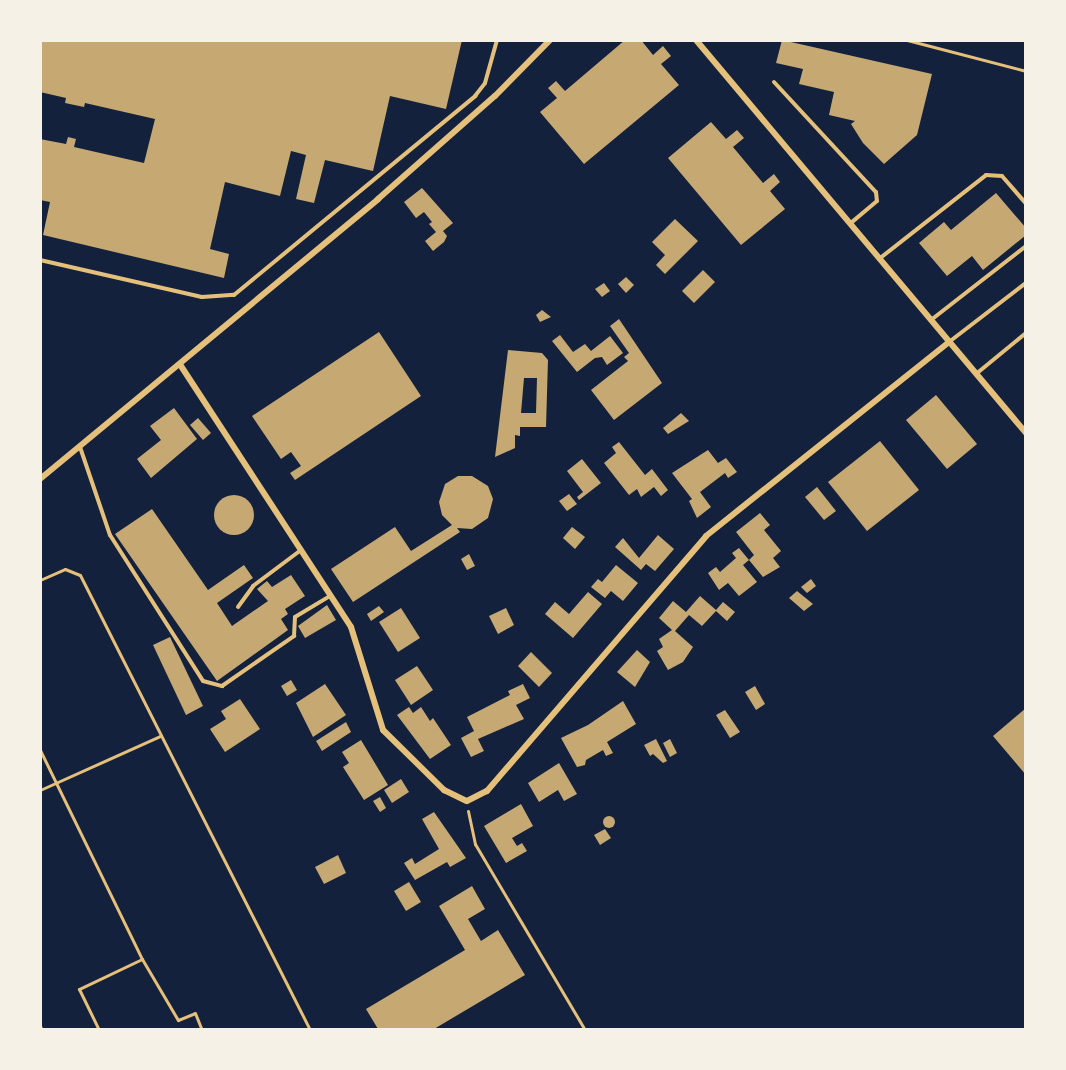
<!DOCTYPE html>
<html>
<head>
<meta charset="utf-8">
<style>
	body { margin:0 }
	#map { position:relative; width:1066px; height:1070px; overflow:hidden; background:#14213d; font-family:"Fira Sans Condensed",sans-serif }
	div>[style] { position:absolute }
	.building>* { inset:0; background:#c6a872 }
	.round { border-radius:50% }
	.path>* { height:3px; margin:-1.5px; padding:0 1.5px; transform-origin:1.5px; border-radius:1.5px; background:#e5c07b }
	.service>* { height:4px; margin:-2px; padding:0 2px; transform-origin:2px; border-radius:2px; background:#e5c07b }
	.minor>* { height:6px; margin:-3px; padding:0 3px; transform-origin:3px; border-radius:3px; background:#e5c07b }
	span { translate:-50% -50%; white-space:nowrap; text-align:center; line-height:1.15; -webkit-text-stroke:4.5px #f6f1e7; paint-order:stroke }
	.frame { position:absolute; inset:0; border:42px solid #f6f1e7; pointer-events:none }
</style>
</head>
<body>
<div id="map">
	<div class="building">
		<div style="clip-path:polygon(40px 40px,462px 40px,446px 109px,390px 96px,373px 171px,325px 160px,314px 203px,296px 199px,306px 155px,295px 152px,291px 151px,280px 196px,225px 182px,210px 249px,229px 254px,224px 278px,43px 235px,50px 202px,40px 200px,40px 139px,66px 144px,68px 137px,76px 139px,74px 147px,144px 163px,155px 119px,85px 103px,84px 107px,65px 103px,66px 98px,40px 92px)"></div>
		<div style="clip-path:polygon(625px 40px,641px 40px,653px 55px,663px 46px,671px 56px,661px 64px,679px 85px,584px 164px,540px 112px,557px 98px,548px 88px,556px 81px,565px 91px)"></div>
		<div style="clip-path:polygon(782px 40px,932px 74px,917px 135px,884px 164px,863px 143px,851px 124px,855px 121px,829px 115px,834px 92px,799px 84px,803px 69px,776px 63px)"></div>
		<div style="clip-path:polygon(711px 122px,726px 139px,737px 130px,744px 138px,733px 147px,763px 183px,774px 174px,780px 182px,770px 191px,785px 209px,741px 245px,668px 158px)"></div>
		<div style="clip-path:polygon(422px 188px,453px 223px,443px 231px,447px 236px,444px 242px,433px 251px,425px 241px,436px 232px,429px 224px,432px 222px,424px 212px,416px 218px,404px 202px)"></div>
		<div style="clip-path:polygon(996px 193px,1026px 228px,1026px 235px,983px 270px,972px 256px,947px 276px,919px 243px,944px 222px,951px 230px)"></div>
		<div style="clip-path:polygon(675px 219px,698px 241px,665px 274px,656px 265px,665px 255px,652px 242px)"></div>
		<div style="clip-path:polygon(703px 270px,715px 282px,694px 303px,682px 291px)"></div>
		<div style="clip-path:polygon(626px 277px,634px 285px,626px 293px,618px 284px)"></div>
		<div style="clip-path:polygon(604px 283px,610px 291px,602px 297px,595px 289px)"></div>
		<div style="clip-path:polygon(542px 310px,551px 317px,540px 322px,536px 315px)"></div>
		<div style="clip-path:polygon(619px 319px,662px 383px,614px 420px,591px 390px,628px 361px,624px 357px,629px 353px,610px 326px)"></div>
		<div style="clip-path:polygon(379px 332px,421px 396px,295px 480px,290px 473px,301px 466px,291px 452px,281px 459px,252px 416px)"></div>
		<div style="clip-path:polygon(560px 335px,573px 352px,585px 344px,591px 351px,610px 336px,623px 353px,607px 365px,602px 357px,595px 358px,577px 372px,552px 341px)"></div>
		<div style="clip-path:polygon(evenodd,508px 350px,542px 353px,548px 360px,546px 427px,520px 427px,520px 436px,515px 435px,515px 448px,495px 457px,508px 350px,524px 378px,537px 378px,536px 413px,521px 413px,524px 378px)"></div>
		<div style="clip-path:polygon(936px 395px,977px 444px,947px 469px,906px 420px)"></div>
		<div style="clip-path:polygon(174px 408px,197px 439px,151px 478px,137px 459px,161px 440px,150px 426px)"></div>
		<div style="clip-path:polygon(681px 413px,689px 421px,668px 434px,663px 428px)"></div>
		<div style="clip-path:polygon(198px 418px,211px 433px,203px 440px,190px 425px)"></div>
		<div style="clip-path:polygon(880px 441px,919px 490px,867px 531px,828px 482px)"></div>
		<div style="clip-path:polygon(619px 442px,645px 475px,652px 469px,668px 490px,661px 496px,654px 487px,641px 497px,637px 489px,629px 495px,604px 463px,616px 453px,612px 447px)"></div>
		<div style="clip-path:polygon(708px 450px,718px 463px,726px 458px,737px 472px,728px 478px,725px 473px,700px 492px,711px 507px,697px 518px,689px 501px,692px 499px,672px 473px)"></div>
		<div style="clip-path:polygon(582px 459px,601px 483px,579px 500px,577px 497px,583px 492px,567px 471px)"></div>
		<div style="clip-path:polygon(458px 476px,472px 476px,488px 486px,493px 499px,488px 518px,472px 529px,457px 528px,460px 532px,353px 602px,331px 569px,395px 527px,411px 551px,452px 525px,442px 515px,439px 502px,445px 484px)"></div>
		<div style="clip-path:polygon(817px 487px,836px 511px,824px 520px,805px 497px)"></div>
		<div style="clip-path:polygon(569px 494px,577px 504px,567px 511px,559px 501px)"></div>
		<div class="round" style="left:214px;top:495px;width:40px;height:40px"></div>
		<div style="clip-path:polygon(152px 509px,208px 590px,244px 565px,253px 578px,217px 603px,232px 626px,268px 601px,257px 589px,267px 581px,272px 587px,291px 575px,305px 596px,285px 609px,288px 614px,281px 619px,288px 630px,217px 681px,115px 534px)"></div>
		<div style="clip-path:polygon(760px 513px,770px 525px,764px 530px,781px 551px,773px 558px,780px 567px,763px 577px,749px 560px,743px 565px,757px 582px,739px 596px,728px 583px,719px 590px,708px 573px,716px 567px,720px 572px,736px 558px,732px 553px,739px 548px,749px 560px,754px 555px,736px 532px)"></div>
		<div style="clip-path:polygon(572px 527px,585px 537px,575px 549px,563px 538px)"></div>
		<div style="clip-path:polygon(658px 535px,674px 549px,655px 571px,646px 564px,641px 570px,615px 547px,623px 538px,639px 558px)"></div>
		<div style="clip-path:polygon(469px 554px,475px 566px,467px 570px,461px 559px)"></div>
		<div style="clip-path:polygon(616px 565px,638px 583px,623px 601px,611px 591px,605px 598px,591px 587px,598px 579px,602px 582px)"></div>
		<div style="clip-path:polygon(811px 579px,816px 586px,807px 593px,801px 587px)"></div>
		<div style="clip-path:polygon(797px 591px,813px 604px,804px 611px,789px 598px)"></div>
		<div style="clip-path:polygon(588px 592px,602px 604px,573px 638px,545px 614px,555px 602px,569px 614px)"></div>
		<div style="clip-path:polygon(700px 596px,716px 610px,723px 602px,735px 612px,727px 621px,716px 611px,702px 626px,689px 615px,675px 631px,693px 647px,683px 662px,668px 670px,657px 651px,663px 647px,659px 639px,672px 630px,659px 618px,673px 601px,686px 612px)"></div>
		<div style="clip-path:polygon(327px 605px,336px 620px,305px 638px,298px 626px)"></div>
		<div style="clip-path:polygon(379px 606px,384px 612px,371px 621px,367px 614px)"></div>
		<div style="clip-path:polygon(401px 608px,420px 638px,398px 652px,379px 622px)"></div>
		<div style="clip-path:polygon(506px 608px,514px 625px,498px 634px,489px 616px)"></div>
		<div style="clip-path:polygon(170px 637px,203px 706px,186px 715px,153px 645px)"></div>
		<div style="clip-path:polygon(637px 650px,650px 662px,635px 687px,617px 672px)"></div>
		<div style="clip-path:polygon(531px 652px,552px 673px,539px 687px,518px 666px)"></div>
		<div style="clip-path:polygon(417px 666px,433px 690px,411px 705px,395px 680px)"></div>
		<div style="clip-path:polygon(291px 680px,297px 690px,287px 696px,281px 686px)"></div>
		<div style="clip-path:polygon(325px 684px,346px 715px,313px 737px,296px 703px)"></div>
		<div style="clip-path:polygon(523px 684px,530px 698px,516px 705px,524px 719px,478px 739px,484px 751px,471px 757px,461px 738px,474px 731px,467px 717px,510px 695px,508px 691px)"></div>
		<div style="clip-path:polygon(755px 686px,765px 704px,756px 710px,745px 692px)"></div>
		<div style="clip-path:polygon(240px 699px,260px 729px,225px 752px,210px 729px,226px 719px,221px 711px)"></div>
		<div style="clip-path:polygon(623px 701px,636px 724px,607px 742px,613px 753px,606px 756px,603px 750px,586px 760px,585px 765px,577px 767px,561px 738px,588px 725px)"></div>
		<div style="clip-path:polygon(409px 707px,413px 713px,421px 707px,430px 721px,433px 718px,451px 745px,430px 759px,397px 715px)"></div>
		<div style="clip-path:polygon(1026px 708px,1026px 775px,993px 736px)"></div>
		<div style="clip-path:polygon(725px 710px,740px 732px,730px 738px,716px 715px)"></div>
		<div style="clip-path:polygon(346px 722px,351px 732px,322px 751px,316px 741px)"></div>
		<div style="clip-path:polygon(656px 739px,667px 761px,663px 763px,653px 754px,650px 756px,644px 745px)"></div>
		<div style="clip-path:polygon(670px 739px,677px 753px,670px 757px,663px 743px)"></div>
		<div style="clip-path:polygon(361px 740px,388px 785px,364px 800px,343px 767px,349px 763px,342px 752px)"></div>
		<div style="clip-path:polygon(559px 763px,577px 794px,564px 801px,558px 790px,539px 802px,528px 783px)"></div>
		<div style="clip-path:polygon(401px 779px,409px 792px,392px 803px,384px 790px)"></div>
		<div style="clip-path:polygon(380px 797px,386px 808px,380px 812px,373px 801px)"></div>
		<div style="clip-path:polygon(521px 804px,533px 826px,512px 838px,517px 846px,522px 843px,527px 851px,506px 863px,484px 826px)"></div>
		<div style="clip-path:polygon(434px 812px,466px 858px,450px 867px,447px 862px,415px 880px,404px 863px,412px 858px,415px 864px,439px 849px,422px 819px)"></div>
		<div class="round" style="left:603px;top:816px;width:12px;height:12px"></div>
		<div style="clip-path:polygon(605px 829px,611px 838px,600px 845px,594px 835px)"></div>
		<div style="clip-path:polygon(338px 855px,346px 873px,324px 884px,315px 867px)"></div>
		<div style="clip-path:polygon(409px 882px,421px 902px,406px 911px,394px 891px)"></div>
		<div style="clip-path:polygon(472px 886px,485px 909px,468px 919px,481px 941px,498px 930px,525px 975px,434px 1029px,378px 1029px,366px 1009px,465px 950px,439px 906px)"></div>
	</div>
	<div class="path">
		<div style="left:907px;top:40px;width:123px;rotate:14.6deg"></div>
		<div style="left:40px;top:580px;width:27px;rotate:-24deg"></div>
		<div style="left:65px;top:569px;width:16px;rotate:22deg"></div>
		<div style="left:80px;top:575px;width:510px;rotate:63.18deg"></div>
		<div style="left:40px;top:750px;width:233px;rotate:64deg"></div>
		<div style="left:142px;top:959px;width:70px;rotate:154.5deg"></div>
		<div style="left:79px;top:989px;width:46px;rotate:64deg"></div>
		<div style="left:40px;top:790px;width:132px;rotate:-24.2deg"></div>
		<div style="left:468px;top:811px;width:34px;rotate:78deg"></div>
		<div style="left:475px;top:844px;width:216px;rotate:59.4deg"></div>
		<div style="left:142px;top:959px;width:71px;rotate:59.5deg"></div>
		<div style="left:178px;top:1020px;width:18px;rotate:-22deg"></div>
		<div style="left:195px;top:1013px;width:18px;rotate:68deg"></div>
		<div style="left:40px;top:1026px;width:4px;rotate:63deg"></div>
	</div>
	<div class="service">
		<div style="left:774px;top:82px;width:150px;rotate:47.2deg"></div>
		<div style="left:876px;top:192px;width:9px;rotate:84deg"></div>
		<div style="left:877px;top:201px;width:34px;rotate:140deg"></div>
		<div style="left:879px;top:259px;width:136px;rotate:-38.1deg"></div>
		<div style="left:986px;top:175px;width:16px;rotate:4deg"></div>
		<div style="left:1002px;top:176px;width:37px;rotate:49deg"></div>
		<div style="left:40px;top:260px;width:166px;rotate:12.9deg"></div>
		<div style="left:202px;top:297px;width:32px;rotate:-4deg"></div>
		<div style="left:234px;top:295px;width:313px;rotate:-39.5deg"></div>
		<div style="left:475px;top:96px;width:16px;rotate:-52deg"></div>
		<div style="left:485px;top:83px;width:45px;rotate:-74.4deg"></div>
		<div style="left:931px;top:320px;width:120px;rotate:-37.9deg"></div>
		<div style="left:949px;top:342px;width:97px;rotate:-37.5deg"></div>
		<div style="left:976px;top:374px;width:65px;rotate:-39.4deg"></div>
		<div style="left:80px;top:447px;width:93px;rotate:71.2deg"></div>
		<div style="left:110px;top:535px;width:173px;rotate:57.5deg"></div>
		<div style="left:203px;top:681px;width:20px;rotate:15deg"></div>
		<div style="left:222px;top:686px;width:88px;rotate:-34.8deg"></div>
		<div style="left:294px;top:636px;width:19px;rotate:-87deg"></div>
		<div style="left:295px;top:617px;width:41px;rotate:-31deg"></div>
		<div style="left:238px;top:607px;width:26px;rotate:-54deg"></div>
		<div style="left:253px;top:586px;width:60px;rotate:-36.9deg"></div>
	</div>
	<div class="minor">
		<div style="left:696px;top:40px;width:513px;rotate:49.98deg"></div>
		<div style="left:181px;top:366px;width:311px;rotate:56.9deg"></div>
		<div style="left:351px;top:627px;width:108px;rotate:72.7deg"></div>
		<div style="left:383px;top:730px;width:86px;rotate:44.5deg"></div>
		<div style="left:444px;top:790px;width:25px;rotate:26deg"></div>
		<div style="left:467px;top:801px;width:22px;rotate:-27deg"></div>
		<div style="left:487px;top:791px;width:336px;rotate:-49.3deg"></div>
		<div style="left:706px;top:536px;width:311px;rotate:-38.6deg"></div>
		<div style="left:40px;top:479px;width:439px;rotate:-39.6deg"></div>
		<div style="left:378px;top:199px;width:156px;rotate:-41.4deg"></div>
		<div style="left:495px;top:96px;width:78px;rotate:-45.5deg"></div>
	</div>
	<div class="frame"></div>
</div>
</body>
</html>
